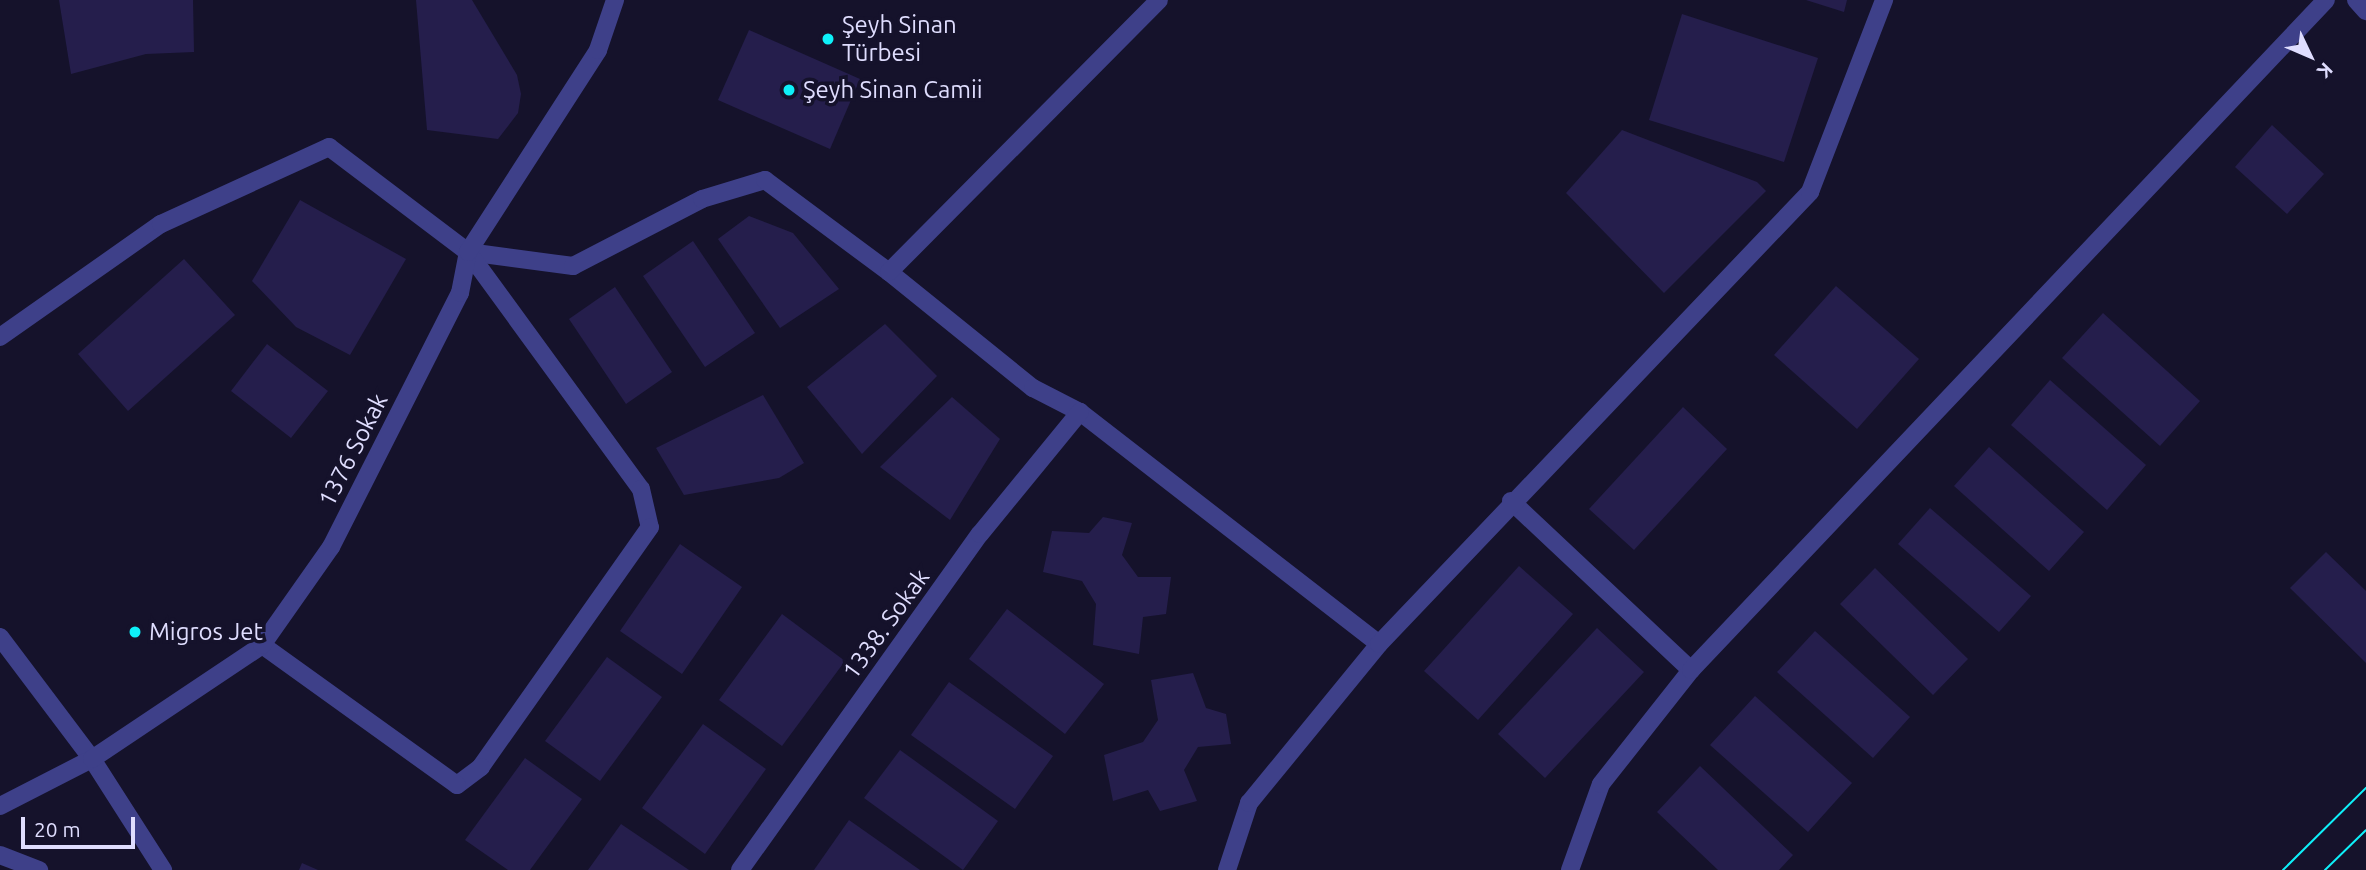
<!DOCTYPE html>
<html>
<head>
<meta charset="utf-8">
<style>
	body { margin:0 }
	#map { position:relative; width:2366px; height:870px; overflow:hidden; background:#15122b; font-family:Ubuntu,sans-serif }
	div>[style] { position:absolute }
	.building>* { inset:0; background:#251e4c }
	.minor>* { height:18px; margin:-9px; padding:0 9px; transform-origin:9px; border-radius:9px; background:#3e4089 }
	.tram>* { height:2px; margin:-1px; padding:0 1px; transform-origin:1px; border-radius:1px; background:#0ef0f9 }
	.dots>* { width:19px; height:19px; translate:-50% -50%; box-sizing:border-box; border:4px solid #15122b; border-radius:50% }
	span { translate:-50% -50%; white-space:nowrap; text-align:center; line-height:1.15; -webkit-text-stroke:7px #15122b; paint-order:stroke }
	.poi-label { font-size:24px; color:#dfddfe }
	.left { translate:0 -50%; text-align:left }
	.street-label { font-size:24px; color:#dfddfe }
	.north { position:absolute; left:2275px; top:21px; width:70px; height:70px; -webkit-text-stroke:5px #15122b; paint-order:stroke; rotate:134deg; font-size:19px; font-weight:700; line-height:28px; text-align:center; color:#dfddfe }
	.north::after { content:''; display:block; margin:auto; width:24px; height:32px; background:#dfddfe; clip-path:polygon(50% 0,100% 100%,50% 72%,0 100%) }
	.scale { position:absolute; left:21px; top:817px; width:114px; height:32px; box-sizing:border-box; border:4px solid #dfddfe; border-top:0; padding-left:9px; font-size:21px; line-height:24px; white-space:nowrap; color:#dfddfe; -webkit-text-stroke:5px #15122b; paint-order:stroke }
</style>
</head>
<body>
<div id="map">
	<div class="building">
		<div style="clip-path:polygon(59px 0,193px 0,194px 52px,146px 54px,71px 74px)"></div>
		<div style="clip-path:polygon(416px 0,472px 0,517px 75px,521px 94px,518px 113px,498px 139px,427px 130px)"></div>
		<div style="clip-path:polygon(1806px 0,1847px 0,1844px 12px)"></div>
		<div style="clip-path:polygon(1682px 14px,1818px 58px,1784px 162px,1649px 120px)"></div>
		<div style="clip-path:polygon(749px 30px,860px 79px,830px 149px,718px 100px)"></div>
		<div style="clip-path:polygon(2272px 125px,2324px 174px,2287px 214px,2235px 167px)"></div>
		<div style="clip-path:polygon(1622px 130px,1757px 182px,1766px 191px,1664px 293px,1566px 193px)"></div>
		<div style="clip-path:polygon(300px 200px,406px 259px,350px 355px,296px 327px,252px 281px)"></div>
		<div style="clip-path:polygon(749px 216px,793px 233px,839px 289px,780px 328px,718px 239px)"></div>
		<div style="clip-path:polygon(693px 241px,755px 333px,705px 367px,643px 276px)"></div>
		<div style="clip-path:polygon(184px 259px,235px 315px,128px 411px,78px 354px)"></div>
		<div style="clip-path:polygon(1836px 286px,1919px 359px,1857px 429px,1774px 355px)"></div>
		<div style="clip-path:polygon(615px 287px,672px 372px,626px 404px,569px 319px)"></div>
		<div style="clip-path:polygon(2103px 313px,2200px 401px,2160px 446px,2062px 358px)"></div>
		<div style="clip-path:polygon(885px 324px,937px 376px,862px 454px,807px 387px)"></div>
		<div style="clip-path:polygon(267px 344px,328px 391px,291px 438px,231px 391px)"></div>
		<div style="clip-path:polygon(2050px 380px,2146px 465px,2107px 510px,2011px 425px)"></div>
		<div style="clip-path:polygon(763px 395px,804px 463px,779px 478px,684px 495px,656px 448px)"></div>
		<div style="clip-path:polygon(952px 397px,1000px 439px,950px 520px,880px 467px)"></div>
		<div style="clip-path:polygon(1683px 407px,1727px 449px,1634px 550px,1589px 509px)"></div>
		<div style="clip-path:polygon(1989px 447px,2084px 532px,2049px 571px,1954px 486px)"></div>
		<div style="clip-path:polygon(1930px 508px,2031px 596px,1999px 632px,1898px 544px)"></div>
		<div style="clip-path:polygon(1103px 517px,1132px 523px,1122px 555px,1138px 577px,1171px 577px,1166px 614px,1143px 617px,1139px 654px,1093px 645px,1096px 604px,1082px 581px,1043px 572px,1052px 531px,1089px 533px)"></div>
		<div style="clip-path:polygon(680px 544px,742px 587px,682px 674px,620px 631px)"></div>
		<div style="clip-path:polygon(2326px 552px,2366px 591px,2366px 663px,2290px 588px)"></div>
		<div style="clip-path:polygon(1519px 566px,1573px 614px,1478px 720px,1424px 671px)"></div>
		<div style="clip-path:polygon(1875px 568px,1968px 659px,1933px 695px,1840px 604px)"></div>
		<div style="clip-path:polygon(1007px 609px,1104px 684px,1065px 734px,969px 659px)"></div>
		<div style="clip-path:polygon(782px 614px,845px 661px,782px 746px,719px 700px)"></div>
		<div style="clip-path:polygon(1597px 628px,1644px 672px,1545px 778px,1498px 734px)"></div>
		<div style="clip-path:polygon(1815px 631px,1910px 717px,1873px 758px,1777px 672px)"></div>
		<div style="clip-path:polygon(607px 657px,662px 697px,600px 781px,545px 741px)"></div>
		<div style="clip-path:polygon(1193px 673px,1206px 708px,1226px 714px,1231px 744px,1198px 747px,1184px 770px,1197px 801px,1160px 811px,1148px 790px,1113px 801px,1104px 755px,1143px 742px,1158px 720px,1151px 680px)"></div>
		<div style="clip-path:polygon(949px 682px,1053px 756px,1015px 809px,911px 735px)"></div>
		<div style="clip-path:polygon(1755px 696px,1852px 783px,1808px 832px,1710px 745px)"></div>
		<div style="clip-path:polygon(703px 724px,766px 769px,705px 854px,642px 808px)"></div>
		<div style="clip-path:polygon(900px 750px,998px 821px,963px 870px,864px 798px)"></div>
		<div style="clip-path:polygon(525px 758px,582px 799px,530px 870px,508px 870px,465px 840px)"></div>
		<div style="clip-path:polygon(1700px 766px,1793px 855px,1779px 870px,1718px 870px,1657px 812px)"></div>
		<div style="clip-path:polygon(849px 820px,920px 870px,814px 870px)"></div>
		<div style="clip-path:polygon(621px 824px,689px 870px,588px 870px)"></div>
		<div style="clip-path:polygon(302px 863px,318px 870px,299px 870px)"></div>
	</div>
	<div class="minor">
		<div style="left:2356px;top:0;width:15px;rotate:48deg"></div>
		<div style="left:468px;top:252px;width:106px;rotate:7.6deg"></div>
		<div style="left:573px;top:266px;width:145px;rotate:-27.4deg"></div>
		<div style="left:702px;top:199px;width:66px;rotate:-16.8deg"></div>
		<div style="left:765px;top:180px;width:154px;rotate:36.6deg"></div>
		<div style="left:889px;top:272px;width:185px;rotate:38.9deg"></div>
		<div style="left:1033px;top:388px;width:53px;rotate:27.1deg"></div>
		<div style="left:1080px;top:412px;width:378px;rotate:37.8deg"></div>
		<div style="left:889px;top:272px;width:383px;rotate:-45.2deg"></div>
		<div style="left:0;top:337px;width:197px;rotate:-35.1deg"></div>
		<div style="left:161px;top:224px;width:185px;rotate:-24.6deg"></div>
		<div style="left:329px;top:147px;width:174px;rotate:37.1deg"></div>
		<div style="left:468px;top:252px;width:293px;rotate:53.9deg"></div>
		<div style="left:641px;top:489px;width:39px;rotate:77deg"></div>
		<div style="left:650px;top:527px;width:294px;rotate:125.2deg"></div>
		<div style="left:481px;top:767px;width:30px;rotate:143deg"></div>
		<div style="left:457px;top:785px;width:240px;rotate:-144.3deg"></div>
		<div style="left:1511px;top:501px;width:247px;rotate:43.2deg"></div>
		<div style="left:0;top:637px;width:153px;rotate:53deg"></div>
		<div style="left:92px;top:759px;width:132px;rotate:57.4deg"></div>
		<div style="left:0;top:806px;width:103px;rotate:-27.1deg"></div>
		<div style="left:92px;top:759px;width:205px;rotate:-33.8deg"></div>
		<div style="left:262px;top:645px;width:120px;rotate:-54.9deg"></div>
		<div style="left:331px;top:547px;width:285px;rotate:-63.1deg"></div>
		<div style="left:460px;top:293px;width:42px;rotate:-79deg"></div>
		<div style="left:468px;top:252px;width:240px;rotate:-57.2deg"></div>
		<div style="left:598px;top:50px;width:53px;rotate:-71.2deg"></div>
		<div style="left:0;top:855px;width:42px;rotate:21deg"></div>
		<div style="left:740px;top:870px;width:413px;rotate:-54.5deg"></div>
		<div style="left:980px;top:534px;width:158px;rotate:-50.7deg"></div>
		<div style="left:1227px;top:870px;width:71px;rotate:-71.8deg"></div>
		<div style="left:1249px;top:803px;width:205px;rotate:-50.7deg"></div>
		<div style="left:1379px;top:644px;width:625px;rotate:-46.36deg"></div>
		<div style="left:1810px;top:192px;width:206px;rotate:-68.9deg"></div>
		<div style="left:1570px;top:870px;width:91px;rotate:-70.2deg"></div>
		<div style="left:1601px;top:784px;width:145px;rotate:-51.7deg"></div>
		<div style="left:1691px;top:670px;width:923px;rotate:-46.54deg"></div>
	</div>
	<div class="tram">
		<div style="left:2283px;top:870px;width:117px;rotate:-44.7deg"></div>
		<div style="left:2325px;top:870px;width:57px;rotate:-44.3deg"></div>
	</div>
	<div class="dots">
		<div style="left:828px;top:39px;background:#0ef0f9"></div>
		<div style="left:789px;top:90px;background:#0ef0f9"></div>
		<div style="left:135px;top:632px;background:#0ef0f9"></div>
	</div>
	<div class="poi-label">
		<span class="left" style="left:842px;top:39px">Şeyh Sinan<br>Türbesi</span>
		<span class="left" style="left:803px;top:90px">Şeyh Sinan Camii</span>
		<span class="left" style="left:149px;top:632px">Migros Jet</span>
	</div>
	<div class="street-label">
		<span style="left:353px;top:450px;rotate:-63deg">1376 Sokak</span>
		<span style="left:886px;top:624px;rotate:-54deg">1338. Sokak</span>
	</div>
	<div class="north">K</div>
	<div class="scale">20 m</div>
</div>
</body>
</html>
